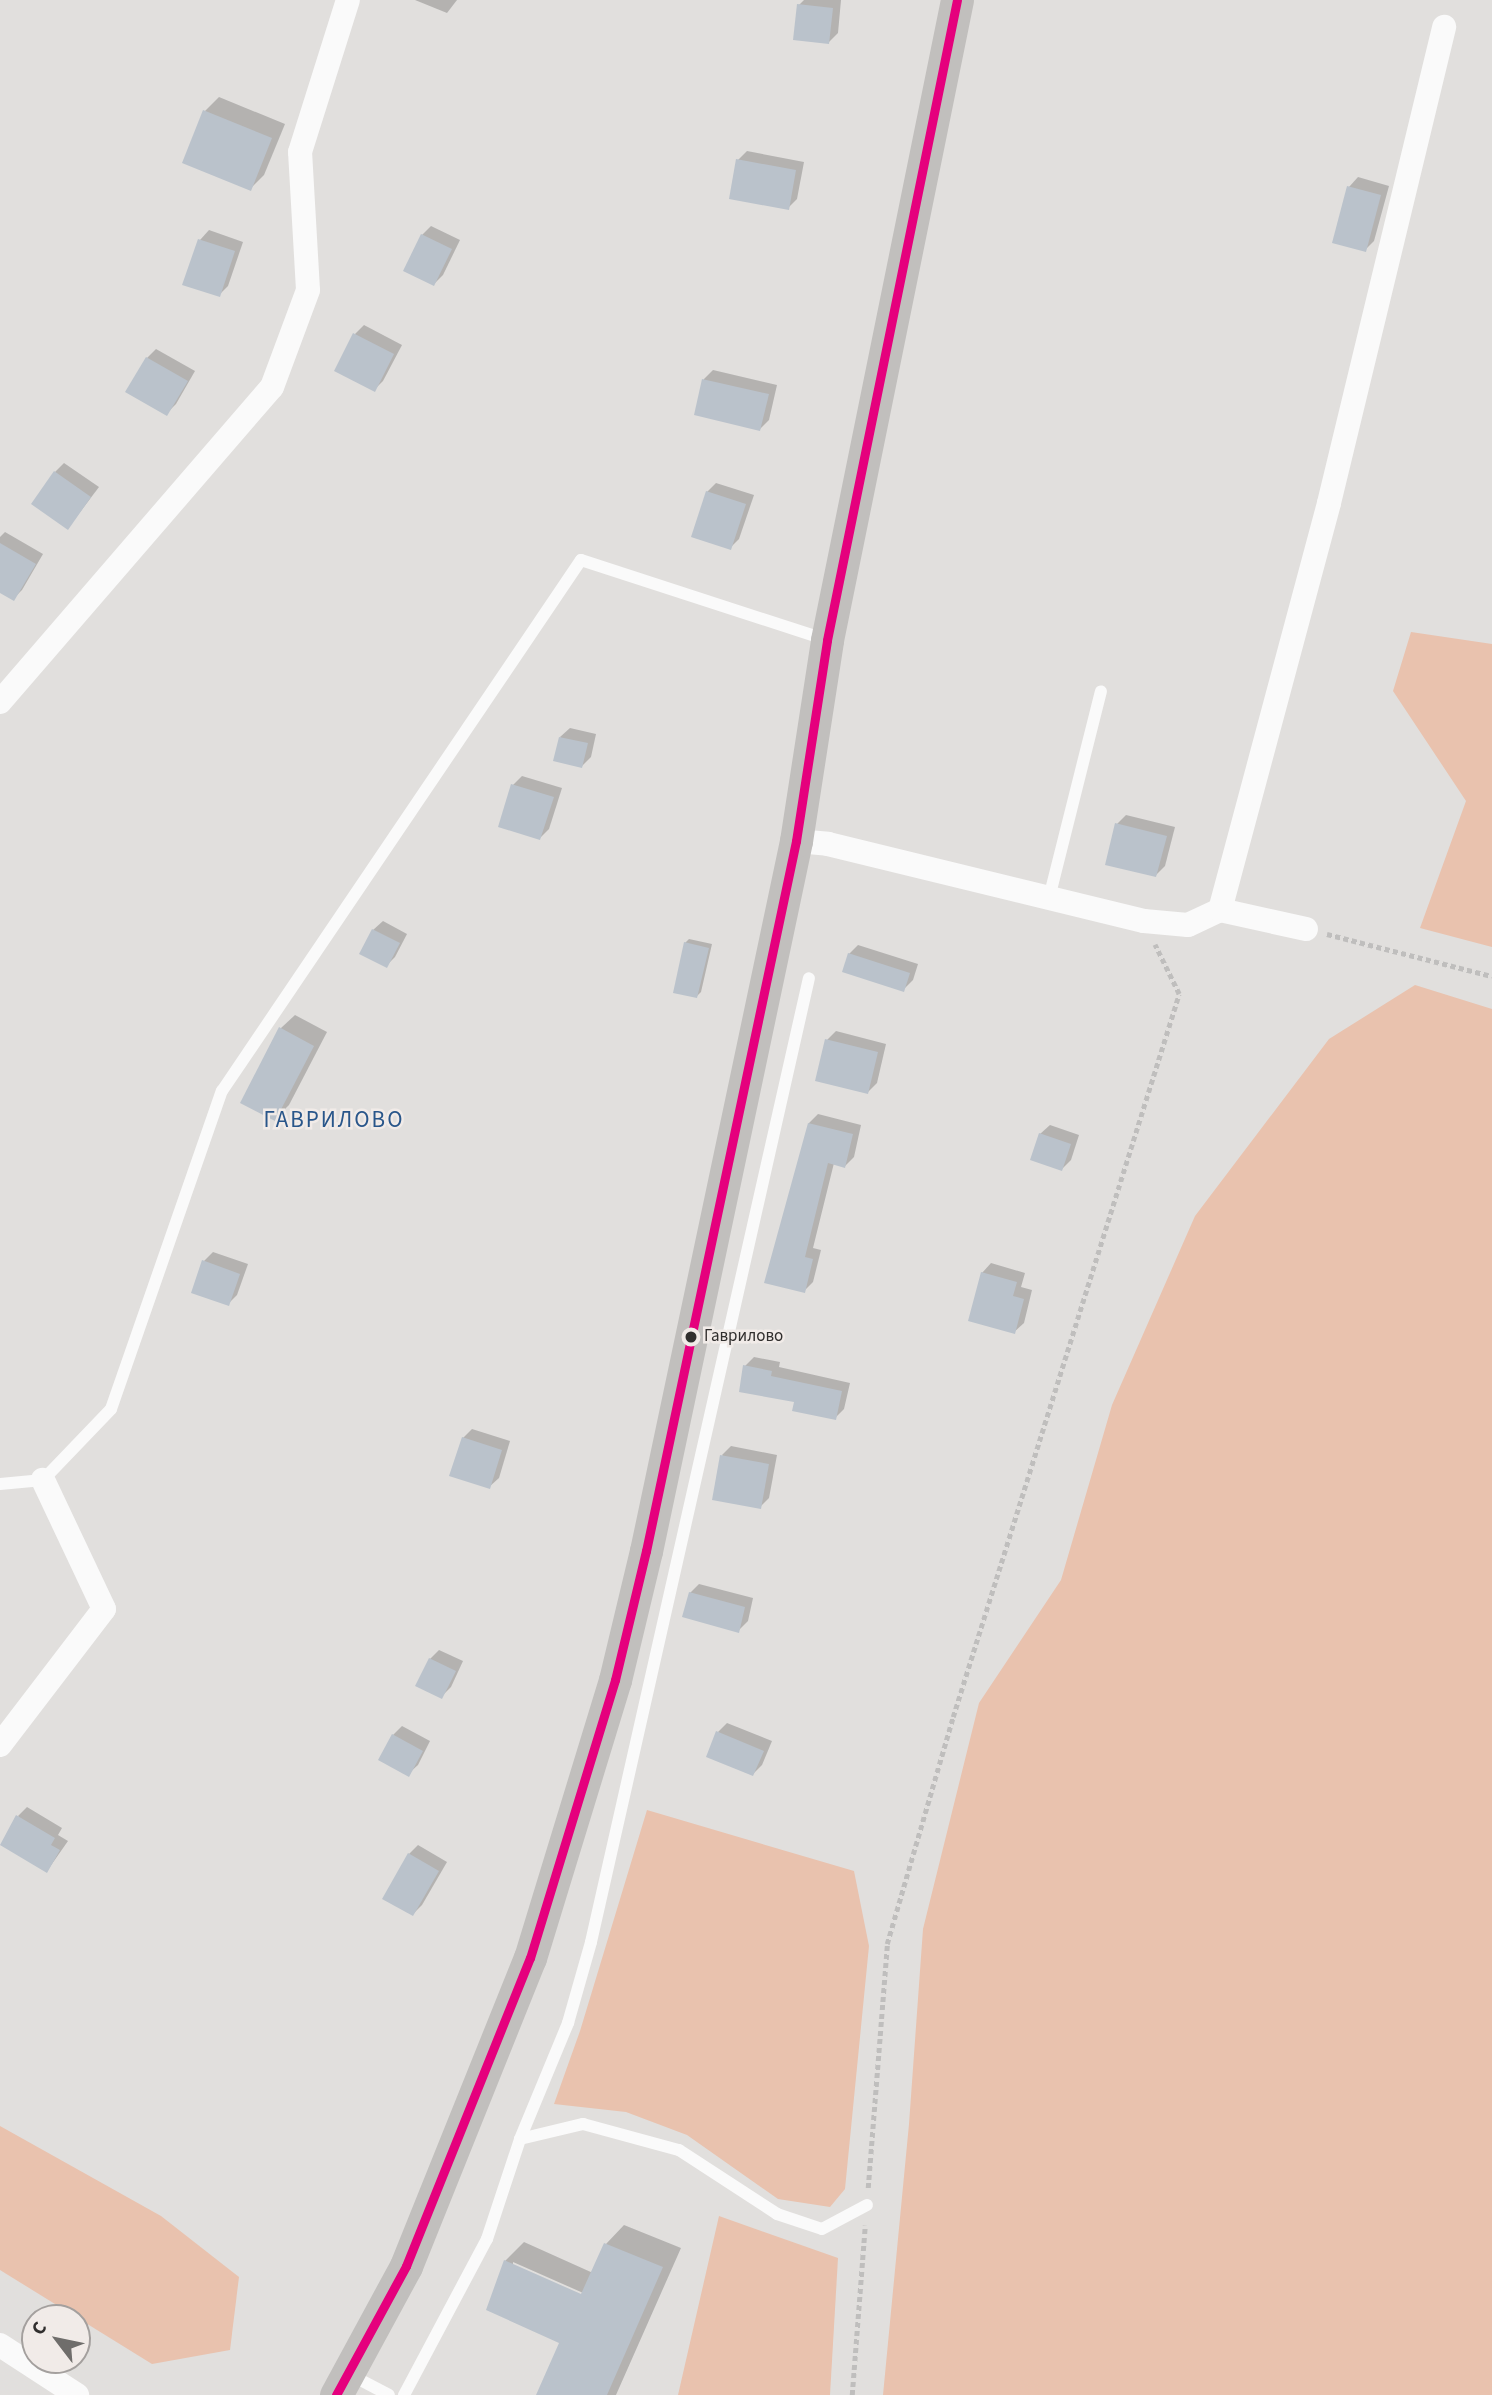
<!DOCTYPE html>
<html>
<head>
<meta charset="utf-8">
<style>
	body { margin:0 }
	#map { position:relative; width:1492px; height:2395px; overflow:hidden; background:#e1dfdd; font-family:"Source Sans 3",sans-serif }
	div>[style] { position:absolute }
	.green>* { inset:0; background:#e9c2ae }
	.shadow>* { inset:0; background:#0003 }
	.building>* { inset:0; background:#bac2cb }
	.path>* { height:4.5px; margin-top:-2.25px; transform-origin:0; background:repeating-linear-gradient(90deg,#bfbebd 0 5px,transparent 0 8.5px) }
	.lane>* { height:12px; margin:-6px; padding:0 6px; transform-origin:6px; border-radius:6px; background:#fafafa }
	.street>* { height:24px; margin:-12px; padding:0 12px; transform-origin:12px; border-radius:12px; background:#fafafa }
	.secondary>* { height:33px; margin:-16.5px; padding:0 16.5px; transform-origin:16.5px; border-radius:16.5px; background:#c1bfbd }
	.bus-1>* { height:9px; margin:-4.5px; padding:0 4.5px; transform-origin:4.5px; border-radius:4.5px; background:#e5007d }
	.dots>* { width:19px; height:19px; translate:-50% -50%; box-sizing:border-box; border:4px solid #f1ebe8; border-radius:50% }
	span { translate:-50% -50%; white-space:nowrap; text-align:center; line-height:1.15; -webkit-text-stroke:5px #f1ebe8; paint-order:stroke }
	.bus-label { font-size:17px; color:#312f2e }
	.left { translate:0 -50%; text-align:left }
	.quarter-label { font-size:23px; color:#29568a; letter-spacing:2px }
	.north { position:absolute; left:21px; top:2304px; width:70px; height:70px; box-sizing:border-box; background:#f1ebe8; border:2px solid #a4a09e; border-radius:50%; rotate:302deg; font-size:19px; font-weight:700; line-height:28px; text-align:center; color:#312f2e }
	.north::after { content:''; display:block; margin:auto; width:24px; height:32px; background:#6f6d6b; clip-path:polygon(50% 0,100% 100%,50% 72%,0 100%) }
</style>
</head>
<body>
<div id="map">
	<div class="green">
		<div style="clip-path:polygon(1411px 632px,1492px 644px,1492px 947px,1420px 928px,1466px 801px,1393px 691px)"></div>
		<div style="clip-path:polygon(1415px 985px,1492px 1009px,1492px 2395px,883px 2395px,909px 2124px,923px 1929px,979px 1703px,1061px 1580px,1112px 1405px,1195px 1216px,1329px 1039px)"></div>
		<div style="clip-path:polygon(647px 1810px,854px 1871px,869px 1946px,845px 2189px,830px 2207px,778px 2199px,687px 2135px,626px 2112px,554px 2104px,580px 2031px)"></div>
		<div style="clip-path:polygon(0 2126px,161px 2216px,239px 2277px,230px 2350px,152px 2364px,0 2270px)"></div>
		<div style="clip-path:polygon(719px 2216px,838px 2258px,830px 2395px,678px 2395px)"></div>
	</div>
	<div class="shadow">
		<div style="clip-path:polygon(415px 0,457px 0,447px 13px)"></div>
		<div style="clip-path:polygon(804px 0,841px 0,838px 33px,829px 42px,799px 5px)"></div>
		<div style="clip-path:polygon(219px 97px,285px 124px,264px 175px,250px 189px,205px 111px)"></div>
		<div style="clip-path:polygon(747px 151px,804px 162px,797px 199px,788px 208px,738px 160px)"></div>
		<div style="clip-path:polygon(1358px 177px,1389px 186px,1374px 241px,1365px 250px,1349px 187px)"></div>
		<div style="clip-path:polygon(431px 226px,460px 240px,443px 275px,434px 284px,422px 235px)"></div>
		<div style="clip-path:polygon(209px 230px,243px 242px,228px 286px,219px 295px,185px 284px,200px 240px)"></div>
		<div style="clip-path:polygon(364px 325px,402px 345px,383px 381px,374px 390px,355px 334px)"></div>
		<div style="clip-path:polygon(156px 349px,195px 371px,176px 404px,167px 413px,147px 358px)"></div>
		<div style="clip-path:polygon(713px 370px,777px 385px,769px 420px,760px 429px,696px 414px,704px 379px)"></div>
		<div style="clip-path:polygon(64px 463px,99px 487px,68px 528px,55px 472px)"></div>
		<div style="clip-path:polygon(716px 483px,754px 495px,739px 539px,730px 548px,707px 492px)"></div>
		<div style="clip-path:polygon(5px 532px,43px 554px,22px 590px,13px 599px,0 591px,0 537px)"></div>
		<div style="clip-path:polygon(570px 728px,596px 734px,591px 757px,582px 766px,560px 737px)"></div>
		<div style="clip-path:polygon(522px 776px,562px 788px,549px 829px,540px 838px,513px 785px)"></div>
		<div style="clip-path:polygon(1126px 815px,1175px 827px,1165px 866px,1156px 875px,1117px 824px)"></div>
		<div style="clip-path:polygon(383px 921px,407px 934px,395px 957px,386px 966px,373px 930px)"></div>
		<div style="clip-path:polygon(689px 939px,712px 944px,701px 992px,697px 996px,685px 943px)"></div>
		<div style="clip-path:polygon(858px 945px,918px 964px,913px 980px,903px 990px,849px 954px)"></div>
		<div style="clip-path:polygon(295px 1015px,327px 1032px,289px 1105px,275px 1119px,281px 1028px)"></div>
		<div style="clip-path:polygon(836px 1031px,886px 1044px,877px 1083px,868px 1092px,827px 1040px)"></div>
		<div style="clip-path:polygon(818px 1114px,861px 1125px,854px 1157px,845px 1166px,834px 1163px,813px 1248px,821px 1250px,813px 1282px,804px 1291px,766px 1282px,809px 1123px)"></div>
		<div style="clip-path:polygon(1050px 1125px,1079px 1135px,1071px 1160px,1062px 1169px,1040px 1134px)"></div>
		<div style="clip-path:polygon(213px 1252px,248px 1264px,237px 1295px,228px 1304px,204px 1261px)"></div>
		<div style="clip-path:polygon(991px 1263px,1025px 1273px,1021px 1287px,1032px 1290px,1024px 1323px,1014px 1332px,982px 1273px)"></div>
		<div style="clip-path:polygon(754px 1357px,780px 1362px,779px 1367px,850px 1383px,844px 1409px,835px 1418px,797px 1400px,745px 1366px)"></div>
		<div style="clip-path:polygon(472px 1429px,510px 1441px,499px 1478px,489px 1487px,463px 1438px)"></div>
		<div style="clip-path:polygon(731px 1446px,777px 1455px,769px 1498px,760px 1507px,722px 1455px)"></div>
		<div style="clip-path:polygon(699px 1584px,753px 1598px,748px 1621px,738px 1631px,690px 1593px)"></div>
		<div style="clip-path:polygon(439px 1650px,463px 1661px,451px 1687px,442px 1696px,430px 1659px)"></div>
		<div style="clip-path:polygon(727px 1723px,772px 1741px,762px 1765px,753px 1774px,718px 1732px)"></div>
		<div style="clip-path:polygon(402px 1726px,430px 1741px,418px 1765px,408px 1774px,393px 1735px)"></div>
		<div style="clip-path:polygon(27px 1807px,62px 1828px,58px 1835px,68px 1841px,47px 1871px,18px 1816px)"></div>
		<div style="clip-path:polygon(418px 1845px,447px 1862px,422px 1905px,413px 1914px,409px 1854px)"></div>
		<div style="clip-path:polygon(evenodd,624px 2225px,681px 2248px,616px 2395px,538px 2395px,561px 2342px,505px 2261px,524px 2242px,593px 2273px,606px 2244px,624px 2225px,513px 2262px,590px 2296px,588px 2299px,513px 2266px,513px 2262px)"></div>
	</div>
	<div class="building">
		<div style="clip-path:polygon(797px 4px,833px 8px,829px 44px,793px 40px)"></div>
		<div style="clip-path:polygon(203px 110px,272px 138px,251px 191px,182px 163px)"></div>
		<div style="clip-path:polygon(736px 159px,796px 170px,789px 210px,729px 199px)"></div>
		<div style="clip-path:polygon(1347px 186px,1381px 195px,1366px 252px,1332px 243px)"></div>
		<div style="clip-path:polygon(421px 234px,452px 249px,434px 286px,403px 271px)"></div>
		<div style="clip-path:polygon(198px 239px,235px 251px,220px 297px,182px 285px)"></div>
		<div style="clip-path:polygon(353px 333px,394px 354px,375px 392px,334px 371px)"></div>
		<div style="clip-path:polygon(146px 357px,188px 381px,167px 416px,125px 392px)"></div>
		<div style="clip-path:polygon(702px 379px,769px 394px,760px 431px,694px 415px)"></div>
		<div style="clip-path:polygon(54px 471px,91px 497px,68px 530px,31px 504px)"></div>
		<div style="clip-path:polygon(706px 491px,746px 504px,731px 550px,691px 537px)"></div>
		<div style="clip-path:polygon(0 543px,36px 564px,14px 601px,0 593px)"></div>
		<div style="clip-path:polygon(559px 737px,588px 743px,582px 768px,553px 761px)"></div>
		<div style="clip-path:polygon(511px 784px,554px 797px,540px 840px,498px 827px)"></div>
		<div style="clip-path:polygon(1115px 823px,1167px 836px,1156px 877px,1105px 865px)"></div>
		<div style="clip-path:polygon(372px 929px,400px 943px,387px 968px,359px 954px)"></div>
		<div style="clip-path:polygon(684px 942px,709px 948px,697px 998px,673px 993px)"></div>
		<div style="clip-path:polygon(848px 953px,910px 973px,904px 992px,842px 972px)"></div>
		<div style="clip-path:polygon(279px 1027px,314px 1046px,275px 1121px,240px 1103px)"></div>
		<div style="clip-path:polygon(825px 1039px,878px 1052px,868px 1094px,815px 1081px)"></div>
		<div style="clip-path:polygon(808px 1123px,853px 1134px,845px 1168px,828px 1163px,805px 1257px,813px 1259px,805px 1293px,764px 1283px)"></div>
		<div style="clip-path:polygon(1039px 1133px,1071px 1144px,1062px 1171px,1030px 1160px)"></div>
		<div style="clip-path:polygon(202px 1260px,240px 1274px,229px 1306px,191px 1293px)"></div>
		<div style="clip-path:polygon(981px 1272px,1017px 1282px,1013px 1296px,1024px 1299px,1015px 1334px,968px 1321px)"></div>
		<div style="clip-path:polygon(743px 1365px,772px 1371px,771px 1376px,842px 1391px,836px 1420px,792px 1411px,794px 1402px,739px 1392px)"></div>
		<div style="clip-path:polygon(462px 1437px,502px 1450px,490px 1489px,449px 1476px)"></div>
		<div style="clip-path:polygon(720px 1455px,769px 1464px,761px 1509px,712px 1500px)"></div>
		<div style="clip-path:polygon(689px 1592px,745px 1607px,739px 1633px,682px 1617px)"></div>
		<div style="clip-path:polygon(429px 1658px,456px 1671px,442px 1699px,415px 1686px)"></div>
		<div style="clip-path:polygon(716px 1731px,764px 1751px,753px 1776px,706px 1757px)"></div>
		<div style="clip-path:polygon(392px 1734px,423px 1751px,409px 1777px,378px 1760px)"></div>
		<div style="clip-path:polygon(16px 1815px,55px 1838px,51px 1845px,60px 1850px,47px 1873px,0 1845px)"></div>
		<div style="clip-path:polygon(408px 1853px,439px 1871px,413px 1916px,382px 1899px)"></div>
		<div style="clip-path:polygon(604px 2243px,663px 2267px,607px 2395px,536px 2395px,559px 2343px,486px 2310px,504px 2260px,581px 2294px)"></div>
	</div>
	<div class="path">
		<div style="left:1327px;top:934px;width:170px;rotate:14.3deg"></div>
		<div style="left:868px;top:2188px;width:245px;rotate:-85.5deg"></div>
		<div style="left:887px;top:1944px;width:236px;rotate:-73.8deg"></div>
		<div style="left:953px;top:1717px;width:757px;rotate:-72.64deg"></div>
		<div style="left:1179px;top:994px;width:55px;rotate:-116.1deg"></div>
		<div style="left:852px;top:2395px;width:170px;rotate:-85.6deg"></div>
	</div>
	<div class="lane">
		<div style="left:1049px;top:898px;width:213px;rotate:-75.9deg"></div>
		<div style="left:0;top:1484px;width:43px;rotate:-5.3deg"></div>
		<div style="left:43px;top:1480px;width:98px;rotate:-46.2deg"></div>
		<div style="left:111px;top:1409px;width:337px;rotate:-70.8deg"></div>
		<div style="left:222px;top:1091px;width:641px;rotate:-55.94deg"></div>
		<div style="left:581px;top:560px;width:259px;rotate:18deg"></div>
		<div style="left:520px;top:2139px;width:65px;rotate:-13.4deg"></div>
		<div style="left:583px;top:2124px;width:99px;rotate:15.2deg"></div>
		<div style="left:679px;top:2150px;width:117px;rotate:33.1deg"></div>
		<div style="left:777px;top:2214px;width:47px;rotate:18.4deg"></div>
		<div style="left:822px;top:2229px;width:51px;rotate:-28.1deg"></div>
		<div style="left:349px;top:2374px;width:45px;rotate:27.7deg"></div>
		<div style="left:404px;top:2395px;width:177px;rotate:-62deg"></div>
		<div style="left:487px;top:2239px;width:105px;rotate:-71.7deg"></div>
		<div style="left:520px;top:2139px;width:126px;rotate:-67.5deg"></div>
		<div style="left:568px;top:2023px;width:84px;rotate:-74.1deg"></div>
		<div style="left:591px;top:1942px;width:988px;rotate:-77.26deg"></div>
	</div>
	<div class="street">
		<div style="left:0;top:702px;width:416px;rotate:-49.2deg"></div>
		<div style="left:272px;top:387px;width:103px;rotate:-69.6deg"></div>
		<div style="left:308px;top:290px;width:138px;rotate:-93.3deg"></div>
		<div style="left:300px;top:152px;width:159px;rotate:-72.5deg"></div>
		<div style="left:796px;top:841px;width:32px;rotate:5deg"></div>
		<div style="left:828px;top:844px;width:325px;rotate:13.7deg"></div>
		<div style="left:1144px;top:921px;width:44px;rotate:5.2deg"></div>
		<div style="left:1188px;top:925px;width:35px;rotate:-25deg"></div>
		<div style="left:1220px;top:910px;width:88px;rotate:12.5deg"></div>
		<div style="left:1220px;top:910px;width:421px;rotate:-75deg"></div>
		<div style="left:1329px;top:503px;width:490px;rotate:-76.4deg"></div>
		<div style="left:0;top:1745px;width:171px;rotate:-52.6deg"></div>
		<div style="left:104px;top:1609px;width:143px;rotate:-115.3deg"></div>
		<div style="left:0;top:2345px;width:92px;rotate:33deg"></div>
	</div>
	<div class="secondary">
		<div style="left:336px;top:2395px;width:147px;rotate:-61.5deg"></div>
		<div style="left:406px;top:2266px;width:332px;rotate:-68.1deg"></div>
		<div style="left:530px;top:1958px;width:291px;rotate:-73deg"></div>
		<div style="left:615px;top:1680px;width:133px;rotate:-76.5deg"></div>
		<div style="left:646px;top:1551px;width:726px;rotate:-78.07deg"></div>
		<div style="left:796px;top:841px;width:203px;rotate:-81.2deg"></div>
		<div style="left:827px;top:640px;width:653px;rotate:-78.52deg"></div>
	</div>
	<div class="bus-1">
		<div style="left:336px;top:2395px;width:147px;rotate:-61.5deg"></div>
		<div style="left:406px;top:2266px;width:332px;rotate:-68.1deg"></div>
		<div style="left:530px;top:1958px;width:291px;rotate:-73deg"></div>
		<div style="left:615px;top:1680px;width:133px;rotate:-76.5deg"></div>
		<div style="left:646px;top:1551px;width:726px;rotate:-78.07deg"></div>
		<div style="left:796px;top:841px;width:203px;rotate:-81.2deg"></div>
		<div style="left:827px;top:640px;width:653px;rotate:-78.52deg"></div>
	</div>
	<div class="dots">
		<div style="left:691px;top:1337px;background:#312f2e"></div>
	</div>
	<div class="bus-label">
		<span class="left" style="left:704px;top:1337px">Гаврилово</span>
	</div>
	<div class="quarter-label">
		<span style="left:334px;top:1120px">ГАВРИЛОВО</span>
	</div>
	<div class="north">С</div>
</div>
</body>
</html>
